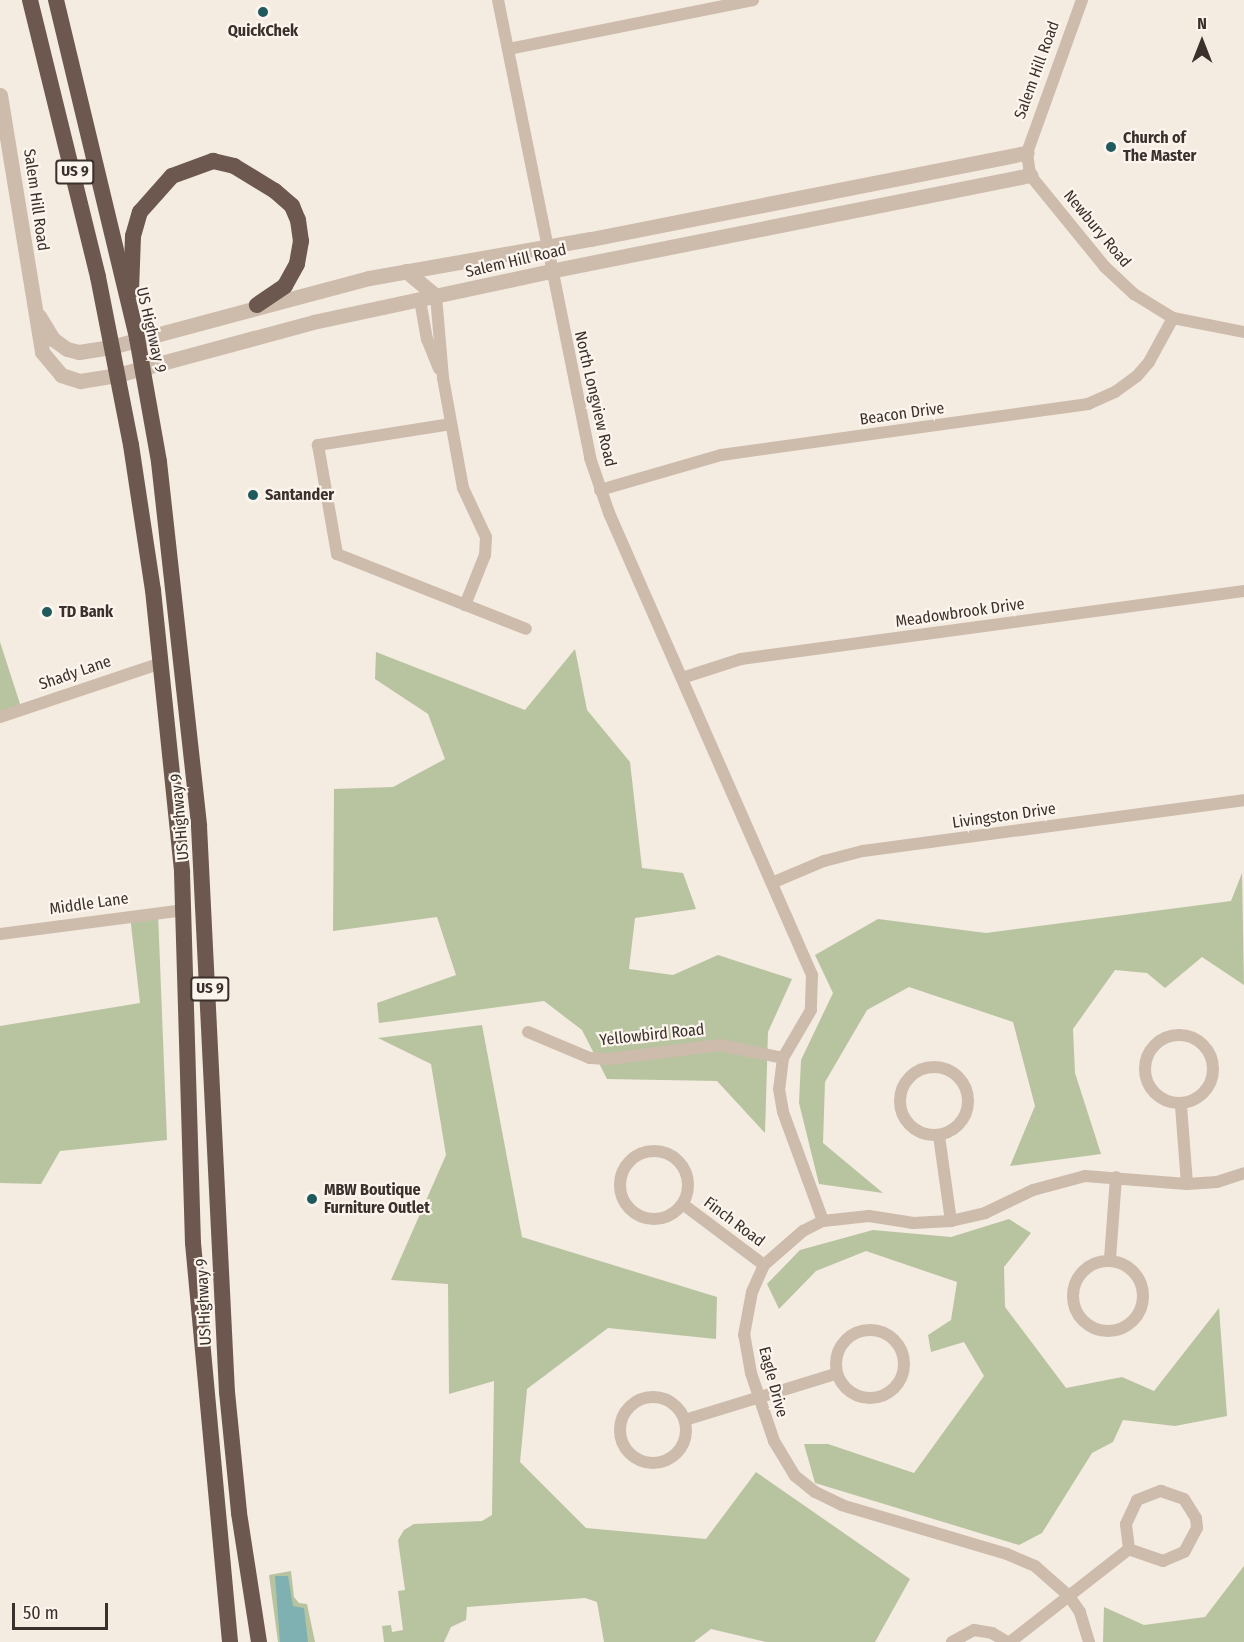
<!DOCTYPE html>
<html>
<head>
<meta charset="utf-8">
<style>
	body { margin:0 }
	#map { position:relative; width:1244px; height:1642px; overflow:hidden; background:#f4ebe1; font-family:"Fira Sans Condensed",sans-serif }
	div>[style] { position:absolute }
	.green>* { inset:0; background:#b8c4a0 }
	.water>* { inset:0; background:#7fb0b2 }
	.minor>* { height:12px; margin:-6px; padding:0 6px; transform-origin:6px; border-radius:6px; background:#cdbbac }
	.minor>.ring { margin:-6px; padding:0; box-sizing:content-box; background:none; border:12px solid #cdbbac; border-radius:50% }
	.tertiary>* { height:15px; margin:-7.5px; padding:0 7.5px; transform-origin:7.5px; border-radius:7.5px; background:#cdbbac }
	.trunk>* { height:16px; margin:-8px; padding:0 8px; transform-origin:8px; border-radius:8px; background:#6c584f }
	.dots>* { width:16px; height:16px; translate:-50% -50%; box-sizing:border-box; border:3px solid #fbf5ee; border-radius:50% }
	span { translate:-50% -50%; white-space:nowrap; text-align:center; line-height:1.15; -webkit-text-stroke:4.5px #fbf5ee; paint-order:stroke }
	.shield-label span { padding:2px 4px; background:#fbf5ee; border:2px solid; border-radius:4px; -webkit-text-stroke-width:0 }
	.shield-label { font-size:15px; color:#3b302b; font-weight:700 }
	.poi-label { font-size:16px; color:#3b302b; font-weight:700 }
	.left { translate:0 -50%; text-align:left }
	.street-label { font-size:16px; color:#3b302b }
	.north { position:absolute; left:1172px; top:12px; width:60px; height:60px; -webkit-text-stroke:4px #fbf5ee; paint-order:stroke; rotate:0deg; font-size:16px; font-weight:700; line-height:24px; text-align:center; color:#3b302b }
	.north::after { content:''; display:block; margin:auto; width:21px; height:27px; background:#3b302b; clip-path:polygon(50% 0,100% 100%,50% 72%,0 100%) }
	.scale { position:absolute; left:12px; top:1603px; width:96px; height:27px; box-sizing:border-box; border:3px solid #3b302b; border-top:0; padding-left:8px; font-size:18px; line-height:21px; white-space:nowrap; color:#3b302b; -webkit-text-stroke:4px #fbf5ee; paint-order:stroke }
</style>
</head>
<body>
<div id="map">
	<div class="green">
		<div style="clip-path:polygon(0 642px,21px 707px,0 716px)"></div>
		<div style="clip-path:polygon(575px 649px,587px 710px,630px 762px,642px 868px,683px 873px,696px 909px,635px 918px,629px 969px,673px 975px,718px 955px,792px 979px,768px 1032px,765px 1133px,717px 1081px,607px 1079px,582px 1030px,544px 1001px,379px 1023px,377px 1003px,456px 975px,437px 917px,333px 931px,334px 789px,393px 787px,445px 759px,428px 714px,375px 679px,376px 652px,525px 710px)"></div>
		<div style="clip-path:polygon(1242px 873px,1244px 985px,1202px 957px,1165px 988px,1147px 973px,1115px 970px,1073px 1029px,1075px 1073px,1101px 1154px,1010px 1166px,1035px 1106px,1013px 1022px,909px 987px,867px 1010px,825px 1082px,823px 1143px,883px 1193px,819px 1184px,799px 1103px,801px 1060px,833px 993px,815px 955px,878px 919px,986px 933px,1231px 901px)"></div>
		<div style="clip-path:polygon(158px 913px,167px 1140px,60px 1151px,41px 1184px,0 1183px,0 1026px,140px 1003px,130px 916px)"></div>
		<div style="clip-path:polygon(482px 1025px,522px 1237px,717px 1297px,716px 1339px,608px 1328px,527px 1389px,520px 1462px,586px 1528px,706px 1539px,756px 1472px,910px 1579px,875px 1642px,766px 1642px,711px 1629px,694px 1642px,604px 1642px,597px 1602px,585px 1598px,467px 1607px,466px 1620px,451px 1627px,444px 1642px,384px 1642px,382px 1626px,391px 1625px,392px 1632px,403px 1630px,398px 1591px,405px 1590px,398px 1540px,404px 1530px,414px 1524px,482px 1521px,492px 1515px,494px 1381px,449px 1394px,448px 1284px,391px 1280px,446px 1155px,431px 1064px,378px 1038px)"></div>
		<div style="clip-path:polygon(1009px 1219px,1031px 1233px,1004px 1267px,1005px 1307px,1066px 1388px,1122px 1377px,1154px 1391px,1219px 1308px,1227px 1416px,1175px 1426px,1123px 1420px,1113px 1442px,1092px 1453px,1042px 1533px,1019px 1545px,815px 1483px,804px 1444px,828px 1444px,914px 1473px,984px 1376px,964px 1342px,931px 1352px,928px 1335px,951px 1320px,957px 1282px,866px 1251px,816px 1271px,779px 1309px,767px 1284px,800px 1250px,873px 1230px,951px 1237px)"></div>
		<div style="clip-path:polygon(1244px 1566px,1244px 1642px,1103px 1642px,1104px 1607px,1144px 1625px,1205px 1617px)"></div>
		<div style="clip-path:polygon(291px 1571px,294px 1597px,299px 1603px,307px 1604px,315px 1642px,278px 1642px,269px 1575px)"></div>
	</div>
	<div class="water">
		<div style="clip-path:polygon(275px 1576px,288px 1576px,293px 1606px,304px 1608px,308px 1642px,280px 1642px)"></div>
	</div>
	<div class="minor">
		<div style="left:498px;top:0;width:467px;rotate:78.6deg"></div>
		<div style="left:590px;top:458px;width:58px;rotate:70.9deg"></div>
		<div style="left:609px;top:513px;width:505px;rotate:66.28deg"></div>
		<div style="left:812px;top:975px;width:35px;rotate:92deg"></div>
		<div style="left:811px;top:1010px;width:56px;rotate:120.3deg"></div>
		<div style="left:783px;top:1058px;width:31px;rotate:97deg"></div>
		<div style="left:779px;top:1089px;width:23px;rotate:80deg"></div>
		<div style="left:783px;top:1112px;width:116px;rotate:69.8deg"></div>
		<div style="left:1082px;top:0;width:163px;rotate:109.8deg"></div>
		<div style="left:1027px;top:153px;width:22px;rotate:82deg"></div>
		<div style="left:1030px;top:175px;width:119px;rotate:50.8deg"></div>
		<div style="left:1105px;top:267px;width:40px;rotate:43deg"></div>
		<div style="left:1134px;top:294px;width:46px;rotate:31.6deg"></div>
		<div style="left:1173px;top:318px;width:72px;rotate:11.2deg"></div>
		<div style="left:508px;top:49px;width:250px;rotate:-11.3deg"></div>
		<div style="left:436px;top:296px;width:82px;rotate:85.1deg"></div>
		<div style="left:443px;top:378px;width:112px;rotate:79.7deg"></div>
		<div style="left:463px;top:488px;width:54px;rotate:64.9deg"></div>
		<div style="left:486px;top:537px;width:18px;rotate:93deg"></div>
		<div style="left:485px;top:555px;width:54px;rotate:111.8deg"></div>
		<div style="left:420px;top:300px;width:40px;rotate:80deg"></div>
		<div style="left:427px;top:339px;width:32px;rotate:68deg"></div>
		<div style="left:451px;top:424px;width:135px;rotate:171deg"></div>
		<div style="left:318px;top:445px;width:111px;rotate:80.1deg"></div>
		<div style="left:337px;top:554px;width:203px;rotate:21.6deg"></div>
		<div style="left:600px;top:490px;width:126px;rotate:-16.1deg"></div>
		<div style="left:721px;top:455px;width:371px;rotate:-7.9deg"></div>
		<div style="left:1088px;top:404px;width:30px;rotate:-24deg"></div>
		<div style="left:1115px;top:392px;width:27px;rotate:-36deg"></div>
		<div style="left:1137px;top:376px;width:18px;rotate:-49deg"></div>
		<div style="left:1149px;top:362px;width:50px;rotate:-61.4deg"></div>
		<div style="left:682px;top:678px;width:62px;rotate:-17.9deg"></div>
		<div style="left:741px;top:659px;width:508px;rotate:-7.7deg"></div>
		<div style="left:0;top:717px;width:170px;rotate:-18.5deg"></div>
		<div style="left:774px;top:882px;width:54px;rotate:-22.8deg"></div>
		<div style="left:824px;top:861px;width:40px;rotate:-14.4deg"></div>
		<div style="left:863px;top:851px;width:384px;rotate:-7.6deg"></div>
		<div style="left:0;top:934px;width:186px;rotate:-7.4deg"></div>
		<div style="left:528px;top:1032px;width:67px;rotate:22.8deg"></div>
		<div style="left:590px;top:1058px;width:19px;rotate:3deg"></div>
		<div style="left:609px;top:1059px;width:112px;rotate:-7.2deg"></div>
		<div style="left:720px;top:1045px;width:64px;rotate:11.7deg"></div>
		<div class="ring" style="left:1145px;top:1035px;width:56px;height:56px"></div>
		<div class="ring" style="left:900px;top:1067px;width:56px;height:56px"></div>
		<div style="left:1181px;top:1106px;width:78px;rotate:85.6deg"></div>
		<div style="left:939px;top:1136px;width:86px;rotate:82deg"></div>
		<div class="ring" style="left:620px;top:1151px;width:56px;height:56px"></div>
		<div style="left:684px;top:1205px;width:100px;rotate:36.9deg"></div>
		<div style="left:1110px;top:1259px;width:82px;rotate:-85.8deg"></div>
		<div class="ring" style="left:1073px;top:1261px;width:58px;height:58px"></div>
		<div class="ring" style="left:836px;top:1330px;width:56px;height:56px"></div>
		<div class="ring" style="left:620px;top:1397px;width:54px;height:54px"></div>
		<div style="left:685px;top:1420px;width:157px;rotate:-17deg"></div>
		<div style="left:1161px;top:1491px;width:24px;rotate:19deg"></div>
		<div style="left:1184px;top:1499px;width:22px;rotate:58deg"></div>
		<div style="left:1196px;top:1518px;width:10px;rotate:84deg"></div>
		<div style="left:1197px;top:1528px;width:27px;rotate:118deg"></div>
		<div style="left:1184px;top:1552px;width:23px;rotate:157deg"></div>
		<div style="left:1163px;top:1561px;width:36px;rotate:-161deg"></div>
		<div style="left:1129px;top:1549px;width:25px;rotate:-97deg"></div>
		<div style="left:1126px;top:1524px;width:26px;rotate:-65deg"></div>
		<div style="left:1137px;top:1500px;width:26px;rotate:-21deg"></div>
		<div style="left:952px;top:1642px;width:25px;rotate:-29deg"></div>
		<div style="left:974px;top:1630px;width:18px;rotate:9deg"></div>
		<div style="left:992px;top:1633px;width:17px;rotate:31deg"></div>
		<div style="left:1010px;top:1642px;width:151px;rotate:-38deg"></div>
		<div style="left:1089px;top:1642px;width:31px;rotate:-107deg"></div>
		<div style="left:1080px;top:1612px;width:19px;rotate:-125deg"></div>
		<div style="left:1069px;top:1596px;width:45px;rotate:-138.6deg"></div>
		<div style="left:1035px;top:1566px;width:30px;rotate:-157deg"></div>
		<div style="left:1007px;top:1554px;width:172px;rotate:-163.5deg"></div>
		<div style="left:842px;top:1505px;width:30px;rotate:-154deg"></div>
		<div style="left:815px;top:1492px;width:26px;rotate:-141deg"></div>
		<div style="left:795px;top:1476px;width:41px;rotate:-121deg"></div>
		<div style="left:774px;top:1441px;width:72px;rotate:-108.7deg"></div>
		<div style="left:751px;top:1373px;width:39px;rotate:-100deg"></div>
		<div style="left:744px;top:1335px;width:44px;rotate:-79.5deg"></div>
		<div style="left:752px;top:1292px;width:30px;rotate:-66deg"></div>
		<div style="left:764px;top:1265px;width:52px;rotate:-41.1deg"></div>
		<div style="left:803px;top:1231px;width:22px;rotate:-27deg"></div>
		<div style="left:823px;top:1221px;width:46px;rotate:-6.2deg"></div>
		<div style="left:869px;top:1216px;width:45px;rotate:9deg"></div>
		<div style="left:913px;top:1223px;width:38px;rotate:-3deg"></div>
		<div style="left:951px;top:1221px;width:35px;rotate:-13deg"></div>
		<div style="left:985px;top:1213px;width:53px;rotate:-25.6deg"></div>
		<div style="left:1033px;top:1190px;width:54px;rotate:-15.1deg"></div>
		<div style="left:1085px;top:1176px;width:102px;rotate:4.5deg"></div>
		<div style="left:1187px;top:1184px;width:30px;rotate:-4deg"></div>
		<div style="left:1217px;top:1182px;width:28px;rotate:-18deg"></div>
	</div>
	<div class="tertiary">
		<div style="left:0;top:95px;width:260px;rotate:80.7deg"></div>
		<div style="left:42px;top:352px;width:30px;rotate:50deg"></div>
		<div style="left:61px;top:375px;width:20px;rotate:18deg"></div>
		<div style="left:80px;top:381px;width:37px;rotate:-9deg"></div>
		<div style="left:117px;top:375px;width:203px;rotate:-15.1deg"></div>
		<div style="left:313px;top:322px;width:242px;rotate:-12.1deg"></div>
		<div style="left:550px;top:271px;width:490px;rotate:-11.3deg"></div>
		<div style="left:406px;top:271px;width:39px;rotate:40deg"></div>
		<div style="left:39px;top:316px;width:27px;rotate:59deg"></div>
		<div style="left:53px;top:339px;width:17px;rotate:36deg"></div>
		<div style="left:67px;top:349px;width:12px;rotate:14deg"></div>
		<div style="left:79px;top:352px;width:32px;rotate:-9deg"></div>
		<div style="left:111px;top:347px;width:267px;rotate:-15deg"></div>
		<div style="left:369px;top:278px;width:225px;rotate:-10deg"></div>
		<div style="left:591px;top:239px;width:444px;rotate:-11.2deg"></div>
	</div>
	<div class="trunk">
		<div style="left:30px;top:0;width:285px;rotate:76.2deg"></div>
		<div style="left:98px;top:277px;width:171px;rotate:78.9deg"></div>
		<div style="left:131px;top:445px;width:147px;rotate:81.4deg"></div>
		<div style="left:153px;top:590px;width:284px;rotate:84.1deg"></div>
		<div style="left:182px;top:873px;width:370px;rotate:88.3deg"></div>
		<div style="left:193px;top:1243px;width:401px;rotate:84.7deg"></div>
		<div style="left:56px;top:0;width:348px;rotate:76.5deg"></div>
		<div style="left:137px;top:338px;width:126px;rotate:79.9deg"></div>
		<div style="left:159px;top:462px;width:366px;rotate:83.7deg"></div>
		<div style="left:199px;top:826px;width:567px;rotate:87.17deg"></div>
		<div style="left:227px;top:1392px;width:122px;rotate:84.3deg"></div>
		<div style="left:239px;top:1513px;width:131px;rotate:81.2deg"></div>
		<div style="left:131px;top:291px;width:55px;rotate:-87.9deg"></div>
		<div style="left:133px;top:236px;width:25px;rotate:-74deg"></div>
		<div style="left:140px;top:212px;width:48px;rotate:-48.4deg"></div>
		<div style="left:172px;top:176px;width:44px;rotate:-20.1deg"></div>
		<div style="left:213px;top:161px;width:22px;rotate:13deg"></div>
		<div style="left:234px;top:166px;width:48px;rotate:31.4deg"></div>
		<div style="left:275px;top:191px;width:23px;rotate:41deg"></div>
		<div style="left:292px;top:206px;width:15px;rotate:67deg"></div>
		<div style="left:298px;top:220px;width:21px;rotate:82deg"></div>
		<div style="left:301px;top:241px;width:23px;rotate:100deg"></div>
		<div style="left:297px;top:264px;width:25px;rotate:119deg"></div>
		<div style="left:285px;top:286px;width:34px;rotate:146deg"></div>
	</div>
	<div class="dots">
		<div style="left:263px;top:12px;background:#1f5a5e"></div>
		<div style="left:1111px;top:147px;background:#1f5a5e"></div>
		<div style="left:253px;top:495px;background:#1f5a5e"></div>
		<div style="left:47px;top:612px;background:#1f5a5e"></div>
		<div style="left:312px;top:1199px;background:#1f5a5e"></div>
	</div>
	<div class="shield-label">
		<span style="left:75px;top:172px">US 9</span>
		<span style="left:210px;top:989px">US 9</span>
	</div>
	<div class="poi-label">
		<span style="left:263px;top:31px">QuickChek</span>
		<span class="left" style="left:1123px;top:147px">Church of<br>The Master</span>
		<span class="left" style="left:265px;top:495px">Santander</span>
		<span class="left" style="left:59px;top:612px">TD Bank</span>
		<span class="left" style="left:324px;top:1199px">MBW Boutique<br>Furniture Outlet</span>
	</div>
	<div class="street-label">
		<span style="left:1037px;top:70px;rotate:-70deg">Salem Hill Road</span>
		<span style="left:36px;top:200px;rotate:82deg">Salem Hill Road</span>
		<span style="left:1097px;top:229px;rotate:50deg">Newbury Road</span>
		<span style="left:516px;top:261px;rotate:-13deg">Salem Hill Road</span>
		<span style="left:151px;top:330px;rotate:77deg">US Highway 9</span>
		<span style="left:595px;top:399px;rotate:77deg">North Longview Road</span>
		<span style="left:902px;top:414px;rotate:-8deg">Beacon Drive</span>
		<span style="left:960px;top:613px;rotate:-8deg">Meadowbrook Drive</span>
		<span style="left:75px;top:673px;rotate:-19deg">Shady Lane</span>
		<span style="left:1004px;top:816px;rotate:-8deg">Livingston Drive</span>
		<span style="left:180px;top:817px;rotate:-95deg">US Highway 9</span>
		<span style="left:89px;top:904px;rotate:-8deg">Middle Lane</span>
		<span style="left:652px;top:1035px;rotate:-6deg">Yellowbird Road</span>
		<span style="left:734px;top:1222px;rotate:37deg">Finch Road</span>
		<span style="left:204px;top:1302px;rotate:-93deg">US Highway 9</span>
		<span style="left:773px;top:1382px;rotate:75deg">Eagle Drive</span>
	</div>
	<div class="north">N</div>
	<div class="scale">50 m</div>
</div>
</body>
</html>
